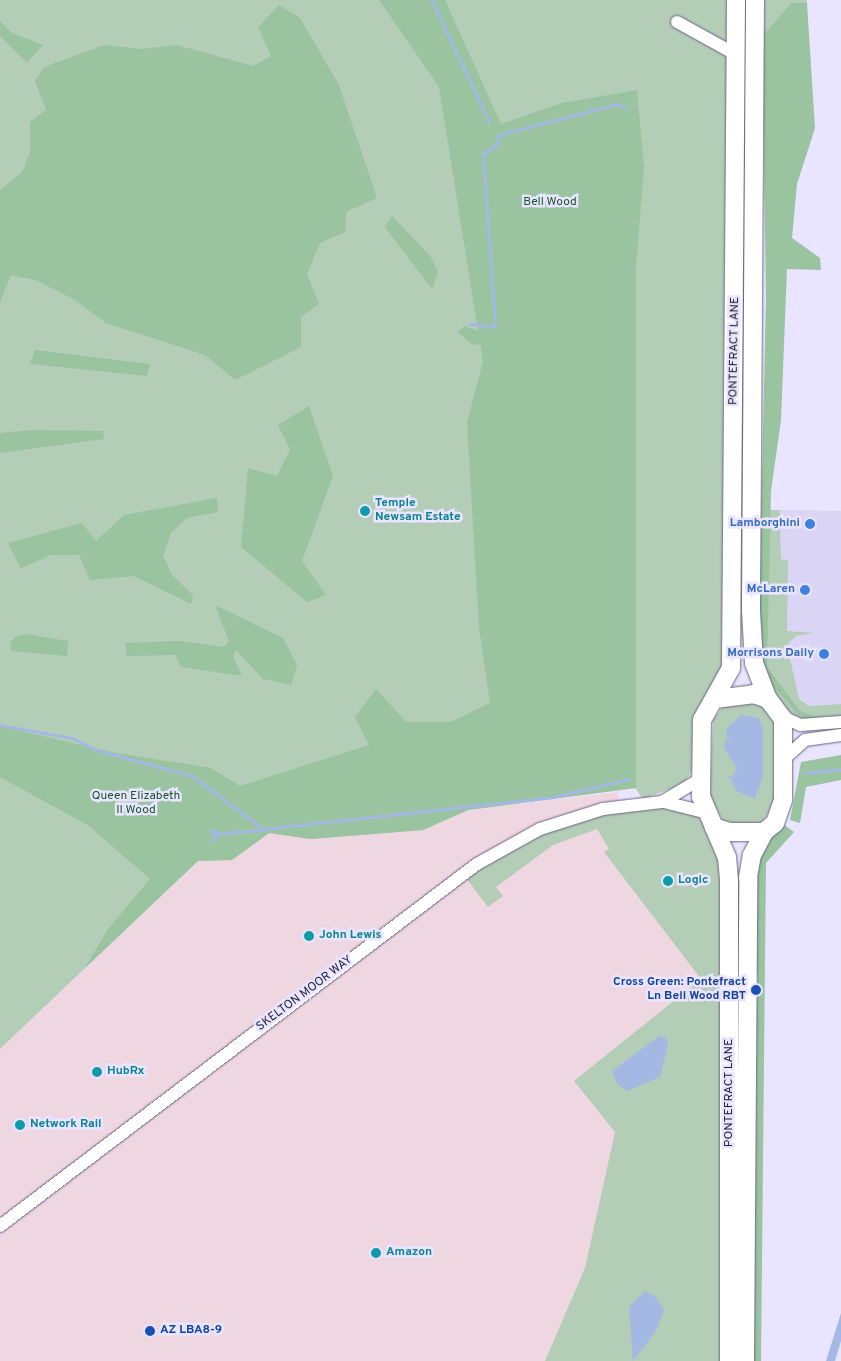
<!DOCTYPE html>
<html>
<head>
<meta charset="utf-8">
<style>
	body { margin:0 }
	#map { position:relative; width:841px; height:1361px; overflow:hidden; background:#e9e4ff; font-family:Overpass,sans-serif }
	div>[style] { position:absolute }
	.built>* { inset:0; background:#dbd5f5 }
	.industrial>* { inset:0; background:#efd7e2 }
	.green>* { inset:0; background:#b4cdb7 }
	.forest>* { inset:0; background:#9ac3a0 }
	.water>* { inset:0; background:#a3b9e4 }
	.stream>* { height:2.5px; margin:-1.25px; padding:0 1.25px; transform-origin:1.25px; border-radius:1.25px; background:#a3b9e4 }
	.roads { filter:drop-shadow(0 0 1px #6b6581) drop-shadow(0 0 1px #6b6581) }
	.minor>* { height:12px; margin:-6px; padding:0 6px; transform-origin:6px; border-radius:6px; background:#fff }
	.highway>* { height:18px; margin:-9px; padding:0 9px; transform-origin:9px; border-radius:9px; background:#fff }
	.dots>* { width:14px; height:14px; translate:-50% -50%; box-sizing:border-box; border:2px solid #e9e4ff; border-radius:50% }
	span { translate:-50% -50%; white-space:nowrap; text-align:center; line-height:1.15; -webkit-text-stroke:5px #e9e4ff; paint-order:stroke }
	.park-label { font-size:12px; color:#185629 }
	.street-label { font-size:12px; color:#25232f }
	.culture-label { font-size:12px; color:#0d838f; font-weight:700 }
	.left { translate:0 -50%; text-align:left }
	.shop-label { font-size:12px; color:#366cbe; font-weight:700 }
	.right { translate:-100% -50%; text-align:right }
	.transit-label { font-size:12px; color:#164399; font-weight:700 }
</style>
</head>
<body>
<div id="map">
	<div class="built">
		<div style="clip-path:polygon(780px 510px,841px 511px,841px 704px,809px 706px,799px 699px,787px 651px,787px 561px,781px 560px)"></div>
	</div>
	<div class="industrial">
		<div style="clip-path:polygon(618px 792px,623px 834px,703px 866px,706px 1361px,0 1361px,0 1049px,199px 861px,232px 860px,269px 833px,311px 839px,423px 830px,468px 810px)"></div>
	</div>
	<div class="green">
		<div style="clip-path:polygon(0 0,728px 0,729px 572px,722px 672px,694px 715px,692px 771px,684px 784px,643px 799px,635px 788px,468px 810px,423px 830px,311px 839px,269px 833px,232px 860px,198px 861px,0 1049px)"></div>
		<div style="clip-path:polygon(762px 0,807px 0,807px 3px,791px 3px,762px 36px)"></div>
		<div style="clip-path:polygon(760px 510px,780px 510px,781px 559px,788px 561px,787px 631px,814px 633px,796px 636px,787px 645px,799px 699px,809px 706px,841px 704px,841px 718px,795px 721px,765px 681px)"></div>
		<div style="clip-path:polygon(738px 699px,764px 706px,774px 723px,775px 803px,762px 822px,749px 828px,723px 821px,710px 797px,713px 720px,725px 704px)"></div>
		<div style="clip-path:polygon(639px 805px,704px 812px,721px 841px,729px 1361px,545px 1361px,585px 1268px,615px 1132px,574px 1081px,701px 979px,604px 852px,609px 849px,597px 829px,553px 845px,496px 887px,503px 896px,488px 907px,463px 874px,520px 839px)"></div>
	</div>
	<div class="forest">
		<div style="clip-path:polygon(379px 0,445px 0,501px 124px,562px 103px,637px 90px,644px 167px,636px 267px,636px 788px,468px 810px,423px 830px,311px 839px,269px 833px,232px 860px,198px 861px,85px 968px,108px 929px,150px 879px,89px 826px,0 777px,0 726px,116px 753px,211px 768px,240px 786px,369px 745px,355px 717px,376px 689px,406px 722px,451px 722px,490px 703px,479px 628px,467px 422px,483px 361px,480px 344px,473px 345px,457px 332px,465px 326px,478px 331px,439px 87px)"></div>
		<div style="clip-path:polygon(791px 3px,807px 3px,815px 128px,797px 184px,792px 238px,820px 258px,821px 270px,787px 269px,781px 420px,771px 491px,767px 667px,800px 711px,813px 716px,811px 720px,798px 715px,769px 681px,763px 668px,759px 616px,766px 298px,762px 36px)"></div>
		<div style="clip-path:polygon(279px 5px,300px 18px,339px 85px,377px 198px,346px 212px,345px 232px,320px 243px,307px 274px,319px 304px,301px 317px,301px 347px,235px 380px,205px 355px,106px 323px,75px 300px,35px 280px,11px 275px,0 303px,0 190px,22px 172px,30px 153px,30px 122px,46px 110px,35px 81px,44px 67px,104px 45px,141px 49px,177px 45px,253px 66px,271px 56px,258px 27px)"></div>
		<div style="clip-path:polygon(0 21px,12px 33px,43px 45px,27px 63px,0 36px)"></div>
		<div style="clip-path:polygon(392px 216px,431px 257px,438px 272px,432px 289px,385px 227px)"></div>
		<div style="clip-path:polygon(35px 350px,150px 364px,147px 376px,30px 364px)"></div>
		<div style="clip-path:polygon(309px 406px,333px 476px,302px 561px,326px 595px,307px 602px,241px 547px,248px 468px,277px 476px,290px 450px,278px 425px)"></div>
		<div style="clip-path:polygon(34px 430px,103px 431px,104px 439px,0 453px,0 433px)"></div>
		<div style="clip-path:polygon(217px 498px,218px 512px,187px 518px,171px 533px,163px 556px,172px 575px,193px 595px,191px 604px,134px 576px,90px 580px,79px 555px,51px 555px,21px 568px,8px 543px,82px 523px,96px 541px,124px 515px)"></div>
		<div style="clip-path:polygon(215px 605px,283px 638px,297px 665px,291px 685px,263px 679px,236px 650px,233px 656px,242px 676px,181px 667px,175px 655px,127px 656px,125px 643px,180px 641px,224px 647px,229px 641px)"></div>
		<div style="clip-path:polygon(27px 634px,68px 641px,67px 656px,11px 651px,10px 643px,16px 636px)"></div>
		<div style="clip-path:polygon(841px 755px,841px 780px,806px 787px,800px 823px,790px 820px,801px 762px)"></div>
		<div style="clip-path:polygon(783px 824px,794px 832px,766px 863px,761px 1361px,751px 1361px,752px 1020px,758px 977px,753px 956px,755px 871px,763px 845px)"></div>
	</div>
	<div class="water">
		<div style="clip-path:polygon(741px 715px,759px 718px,763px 729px,763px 776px,755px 799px,737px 791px,731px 781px,737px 768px,724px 748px,725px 739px,733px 744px,726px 737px,727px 728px)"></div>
		<div style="clip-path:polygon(659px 1036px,666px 1038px,668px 1045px,660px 1077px,627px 1091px,617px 1084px,612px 1071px)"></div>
		<div style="clip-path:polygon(645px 1291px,656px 1297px,664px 1310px,656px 1331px,633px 1361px,629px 1307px)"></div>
		<div style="clip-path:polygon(841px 1313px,841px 1341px,835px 1361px,826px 1361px)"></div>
	</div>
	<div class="stream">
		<div style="left:432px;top:0;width:136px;rotate:64.8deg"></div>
		<div style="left:470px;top:324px;width:25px;rotate:5deg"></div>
		<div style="left:495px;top:326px;width:172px;rotate:-94deg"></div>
		<div style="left:483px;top:154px;width:19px;rotate:-36deg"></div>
		<div style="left:498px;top:143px;width:7px;rotate:-98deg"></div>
		<div style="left:497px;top:136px;width:5px;rotate:-22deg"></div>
		<div style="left:502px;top:134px;width:120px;rotate:-14.5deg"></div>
		<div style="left:618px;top:104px;width:9px;rotate:27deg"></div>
		<div style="left:0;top:725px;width:73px;rotate:10.2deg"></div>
		<div style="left:72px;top:738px;width:28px;rotate:26deg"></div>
		<div style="left:97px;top:750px;width:99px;rotate:15.2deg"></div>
		<div style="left:193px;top:776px;width:88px;rotate:37.1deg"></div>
		<div style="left:263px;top:829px;width:292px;rotate:-6.3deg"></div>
		<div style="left:553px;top:797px;width:78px;rotate:-13.3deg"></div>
		<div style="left:805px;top:773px;width:36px;rotate:-6deg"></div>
		<div style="left:728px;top:777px;width:8px"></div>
		<div style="left:211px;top:830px;width:9px;rotate:18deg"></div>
		<div style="left:220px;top:833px;width:11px;rotate:131deg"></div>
		<div style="left:211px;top:834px;width:51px;rotate:-4.5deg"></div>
	</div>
	<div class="roads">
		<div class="minor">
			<div style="left:677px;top:22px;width:68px;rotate:28.8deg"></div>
			<div style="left:781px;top:716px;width:21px;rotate:25deg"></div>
			<div style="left:800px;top:725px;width:41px;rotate:-4.2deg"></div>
			<div style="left:784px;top:759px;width:28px;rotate:-42deg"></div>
			<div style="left:805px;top:740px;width:36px;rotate:-8deg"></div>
			<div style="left:664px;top:802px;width:41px;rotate:14deg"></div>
			<div style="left:0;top:1226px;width:599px;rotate:-37.2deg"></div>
			<div style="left:477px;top:864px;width:72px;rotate:-29.1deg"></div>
			<div style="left:540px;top:829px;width:66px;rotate:-17.6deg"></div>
			<div style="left:603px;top:809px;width:59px;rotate:-6.8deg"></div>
			<div style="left:662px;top:802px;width:47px;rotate:-31deg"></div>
		</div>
		<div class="highway">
			<div style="left:755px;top:0;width:611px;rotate:90.38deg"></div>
			<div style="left:751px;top:611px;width:52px;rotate:86.7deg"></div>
			<div style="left:754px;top:663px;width:39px;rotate:69deg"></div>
			<div style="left:715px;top:699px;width:38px;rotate:-7deg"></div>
			<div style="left:753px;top:694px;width:16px;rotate:18deg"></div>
			<div style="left:768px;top:699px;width:25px;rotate:53deg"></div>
			<div style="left:783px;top:719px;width:81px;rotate:90deg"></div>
			<div style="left:783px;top:800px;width:24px;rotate:109deg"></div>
			<div style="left:775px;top:823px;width:14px;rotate:141deg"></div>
			<div style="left:764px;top:832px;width:34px;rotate:180deg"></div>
			<div style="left:730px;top:832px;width:17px;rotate:-163deg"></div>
			<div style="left:714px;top:827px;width:33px;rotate:-113deg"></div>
			<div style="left:701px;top:797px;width:77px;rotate:-89.3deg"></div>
			<div style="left:702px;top:720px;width:60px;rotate:-60.9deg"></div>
			<div style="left:731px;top:668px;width:668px;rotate:-89.57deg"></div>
			<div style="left:714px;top:827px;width:33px;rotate:67deg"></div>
			<div style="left:727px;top:857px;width:24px;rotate:85deg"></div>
			<div style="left:729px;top:881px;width:480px;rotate:90deg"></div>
			<div style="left:745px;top:1361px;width:484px;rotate:-89.6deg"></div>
			<div style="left:748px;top:877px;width:22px;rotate:-80deg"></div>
			<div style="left:752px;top:855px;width:26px;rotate:-62deg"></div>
		</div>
	</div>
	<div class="dots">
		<div style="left:365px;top:511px;background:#0f9aa8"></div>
		<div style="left:810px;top:524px;background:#3f7fe0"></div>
		<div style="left:805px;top:590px;background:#3f7fe0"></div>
		<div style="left:824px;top:654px;background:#3f7fe0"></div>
		<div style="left:668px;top:881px;background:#0f9aa8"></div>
		<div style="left:309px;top:936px;background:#0f9aa8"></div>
		<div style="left:756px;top:990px;background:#1a4fb4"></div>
		<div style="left:97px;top:1072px;background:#0f9aa8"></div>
		<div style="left:20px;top:1125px;background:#0f9aa8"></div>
		<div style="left:376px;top:1253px;background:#0f9aa8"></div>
		<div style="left:150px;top:1331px;background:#1a4fb4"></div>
	</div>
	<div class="park-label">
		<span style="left:550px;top:203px">Bell Wood</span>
		<span style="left:136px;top:804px">Queen Elizabeth<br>II Wood</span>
	</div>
	<div class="street-label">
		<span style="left:735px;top:351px;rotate:-89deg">PONTEFRACT LANE</span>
		<span style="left:305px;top:994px;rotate:-37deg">SKELTON MOOR WAY</span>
		<span style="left:730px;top:1093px;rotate:-90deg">PONTEFRACT LANE</span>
	</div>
	<div class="culture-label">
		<span class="left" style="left:375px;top:511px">Temple<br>Newsam Estate</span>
		<span class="left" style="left:678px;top:881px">Logic</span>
		<span class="left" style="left:319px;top:936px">John Lewis</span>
		<span class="left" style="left:107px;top:1072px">HubRx</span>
		<span class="left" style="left:30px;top:1125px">Network Rail</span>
		<span class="left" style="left:386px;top:1253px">Amazon</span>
	</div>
	<div class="shop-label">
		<span class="right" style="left:800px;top:524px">Lamborghini</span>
		<span class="right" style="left:795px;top:590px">McLaren</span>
		<span class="right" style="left:814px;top:654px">Morrisons Daily</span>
	</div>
	<div class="transit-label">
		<span class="right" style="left:746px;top:990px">Cross Green: Pontefract<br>Ln Bell Wood RBT</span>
		<span class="left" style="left:160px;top:1331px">AZ LBA8-9</span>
	</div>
</div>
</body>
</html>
